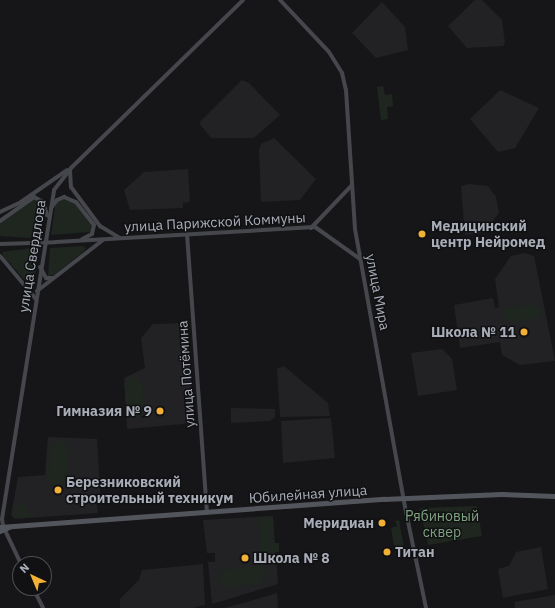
<!DOCTYPE html>
<html>
<head>
<meta charset="utf-8">
<style>
	body { margin:0 }
	#map { position:relative; width:555px; height:608px; overflow:hidden; background:#161618; font-family:"IBM Plex Sans",sans-serif }
	div>[style] { position:absolute }
	.built>* { inset:0; background:#222225 }
	.green>* { inset:0; background:#1e261f }
	.secondary>* { height:4px; margin:-2px; padding:0 2px; transform-origin:2px; border-radius:2px; background:#45474d }
	.primary>* { height:4.5px; margin:-2.25px; padding:0 2.25px; transform-origin:2.25px; border-radius:2.25px; background:#53555c }
	.secondary-bridge>* { height:4px; margin:-2px; padding:0 2px; transform-origin:2px; border-radius:2px; background:#45474d }
	.dots>* { width:11px; height:11px; translate:-50% -50%; box-sizing:border-box; border:2px solid #111113; border-radius:50% }
	span { translate:-50% -50%; white-space:nowrap; text-align:center; line-height:1.15; -webkit-text-stroke:3px #111113; paint-order:stroke }
	.street-label { font-size:14px; color:#a8adb8 }
	.poi-label { font-size:14px; color:#a8adb8; font-weight:700 }
	.left { translate:0 -50%; text-align:left }
	.right { translate:-100% -50%; text-align:right }
	.park-label { font-size:14px; color:#7fa381 }
	.north { position:absolute; left:12px; top:556px; width:40px; height:40px; box-sizing:border-box; background:#111113; border:1px solid #4d4f55; border-radius:50%; rotate:316deg; font-size:11px; font-weight:700; line-height:16px; text-align:center; color:#a8adb8 }
	.north::after { content:''; display:block; margin:auto; width:14px; height:18px; background:#f2b134; clip-path:polygon(50% 0,100% 100%,50% 72%,0 100%) }
</style>
</head>
<body>
<div id="map">
	<div class="built">
		<div style="clip-path:polygon(475px 0,482px 0,502px 20px,505px 43px,503px 46px,467px 48px,448px 26px)"></div>
		<div style="clip-path:polygon(382px 2px,405px 27px,408px 50px,376px 58px,352px 33px)"></div>
		<div style="clip-path:polygon(242px 80px,249px 83px,280px 115px,254px 138px,211px 138px,199px 123px)"></div>
		<div style="clip-path:polygon(500px 90px,539px 108px,515px 148px,498px 152px,470px 119px)"></div>
		<div style="clip-path:polygon(274px 138px,316px 179px,300px 200px,261px 202px,259px 150px,261px 144px)"></div>
		<div style="clip-path:polygon(188px 169px,190px 202px,183px 203px,183px 208px,130px 210px,124px 190px,144px 172px)"></div>
		<div style="clip-path:polygon(469px 184px,488px 186px,496px 197px,499px 213px,484px 233px,465px 235px,461px 186px)"></div>
		<div style="clip-path:polygon(525px 253px,534px 256px,555px 361px,520px 365px,502px 355px,500px 342px,460px 348px,454px 305px,493px 298px,495px 308px,499px 307px,495px 279px,511px 256px)"></div>
		<div style="clip-path:polygon(187px 323px,194px 423px,127px 429px,124px 378px,145px 368px,141px 338px,153px 324px)"></div>
		<div style="clip-path:polygon(442px 349px,452px 359px,457px 390px,418px 396px,411px 353px)"></div>
		<div style="clip-path:polygon(284px 366px,328px 403px,330px 416px,280px 417px,277px 369px)"></div>
		<div style="clip-path:polygon(231px 408px,275px 409px,275px 417px,270px 421px,231px 423px)"></div>
		<div style="clip-path:polygon(331px 418px,335px 458px,283px 463px,281px 421px)"></div>
		<div style="clip-path:polygon(48px 437px,97px 439px,101px 503px,97px 504px,98px 513px,15px 519px,11px 515px,18px 477px,45px 475px)"></div>
		<div style="clip-path:polygon(273px 516px,278px 584px,212px 604px,208px 562px,215px 562px,215px 553px,207px 553px,203px 520px)"></div>
		<div style="clip-path:polygon(541px 547px,548px 589px,503px 598px,498px 569px,509px 566px,516px 552px)"></div>
		<div style="clip-path:polygon(203px 564px,205px 605px,193px 608px,120px 608px,120px 599px,139px 580px,142px 570px)"></div>
		<div style="clip-path:polygon(277px 593px,278px 608px,224px 608px,247px 602px)"></div>
		<div style="clip-path:polygon(555px 595px,555px 608px,515px 608px,514px 602px)"></div>
	</div>
	<div class="green">
		<div style="clip-path:polygon(383px 86px,385px 95px,392px 94px,393px 106px,387px 107px,388px 119px,381px 120px,377px 87px)"></div>
		<div style="clip-path:polygon(34px 198px,41px 201px,43px 207px,40px 237px,33px 234px,31px 238px,0 236px,0 222px)"></div>
		<div style="clip-path:polygon(65px 198px,75px 203px,92px 225px,90px 232px,51px 235px,55px 206px,59px 200px)"></div>
		<div style="clip-path:polygon(83px 246px,86px 248px,84px 251px,54px 275px,48px 276px,50px 248px)"></div>
		<div style="clip-path:polygon(32px 248px,33px 251px,39px 248px,33px 289px,3px 256px,2px 252px)"></div>
		<div style="clip-path:polygon(535px 304px,542px 308px,543px 313px,539px 318px,511px 323px,504px 318px,503px 313px,507px 308px)"></div>
		<div style="clip-path:polygon(133px 375px,142px 381px,145px 412px,136px 420px,127px 414px,124px 383px)"></div>
		<div style="clip-path:polygon(56px 441px,64px 441px,69px 450px,65px 482px,56px 487px,50px 483px,48px 477px,50px 449px)"></div>
		<div style="clip-path:polygon(22px 503px,26px 505px,32px 517px,14px 518px,13px 508px)"></div>
		<div style="clip-path:polygon(477px 506px,482px 536px,428px 545px,420px 508px)"></div>
		<div style="clip-path:polygon(273px 516px,274px 543px,279px 543px,279px 552px,260px 553px,258px 517px)"></div>
		<div style="clip-path:polygon(399px 520px,404px 548px,394px 546px,391px 528px,397px 526px,395px 521px)"></div>
		<div style="clip-path:polygon(257px 565px,264px 568px,266px 575px,260px 584px,225px 588px,218px 582px,218px 575px,223px 570px)"></div>
	</div>
	<div class="secondary">
		<div style="left:280px;top:0;width:71px;rotate:46.7deg"></div>
		<div style="left:329px;top:52px;width:25px;rotate:58deg"></div>
		<div style="left:342px;top:73px;width:17px;rotate:77deg"></div>
		<div style="left:346px;top:90px;width:139px;rotate:86.3deg"></div>
		<div style="left:355px;top:229px;width:288px;rotate:79.8deg"></div>
		<div style="left:406px;top:512px;width:98px;rotate:78.2deg"></div>
		<div style="left:70px;top:170px;width:17px;rotate:87deg"></div>
		<div style="left:71px;top:187px;width:49px;rotate:53.4deg"></div>
		<div style="left:100px;top:226px;width:23px;rotate:31deg"></div>
		<div style="left:51px;top:208px;width:10px;rotate:-53deg"></div>
		<div style="left:57px;top:200px;width:8px;rotate:-23deg"></div>
		<div style="left:64px;top:197px;width:13px;rotate:23deg"></div>
		<div style="left:76px;top:202px;width:29px;rotate:52deg"></div>
		<div style="left:94px;top:225px;width:9px;rotate:103deg"></div>
		<div style="left:92px;top:234px;width:11px;rotate:153deg"></div>
		<div style="left:0;top:212px;width:23px;rotate:-25deg"></div>
		<div style="left:21px;top:202px;width:56px;rotate:-34.8deg"></div>
		<div style="left:0;top:221px;width:42px;rotate:-35.2deg"></div>
		<div style="left:34px;top:197px;width:10px;rotate:29deg"></div>
		<div style="left:43px;top:202px;width:14px;rotate:73deg"></div>
		<div style="left:311px;top:228px;width:59px;rotate:-46.4deg"></div>
		<div style="left:187px;top:234px;width:279px;rotate:85.9deg"></div>
		<div style="left:56px;top:242px;width:259px;rotate:-3.3deg"></div>
		<div style="left:315px;top:227px;width:55px;rotate:35.4deg"></div>
		<div style="left:0;top:244px;width:32px;rotate:-2deg"></div>
		<div style="left:0;top:256px;width:56px;rotate:50.1deg"></div>
		<div style="left:40px;top:267px;width:13px;rotate:61deg"></div>
		<div style="left:46px;top:278px;width:7px"></div>
		<div style="left:37px;top:291px;width:83px;rotate:-37.7deg"></div>
		<div style="left:21px;top:564px;width:42px;rotate:-115.3deg"></div>
		<div style="left:3px;top:526px;width:7px;rotate:-98deg"></div>
		<div style="left:2px;top:519px;width:333px;rotate:-81deg"></div>
		<div style="left:54px;top:190px;width:28px;rotate:-52deg"></div>
		<div style="left:71px;top:168px;width:240px;rotate:-44.3deg"></div>
		<div style="left:33px;top:588px;width:22px;rotate:63deg"></div>
	</div>
	<div class="primary">
		<div style="left:0;top:527px;width:385px;rotate:-4.2deg"></div>
		<div style="left:384px;top:499px;width:117px;rotate:-2.4deg"></div>
		<div style="left:501px;top:494px;width:54px;rotate:2.1deg"></div>
		<div style="left:0;top:531px;width:10px;rotate:-24deg"></div>
	</div>
	<div class="secondary-bridge">
		<div style="left:32px;top:243px;width:24px;rotate:-2deg"></div>
	</div>
	<div class="dots">
		<div style="left:422px;top:234px;background:#f2b134"></div>
		<div style="left:524px;top:332px;background:#f2b134"></div>
		<div style="left:160px;top:411px;background:#f2b134"></div>
		<div style="left:58px;top:490px;background:#f2b134"></div>
		<div style="left:382px;top:523px;background:#f2b134"></div>
		<div style="left:387px;top:552px;background:#f2b134"></div>
		<div style="left:245px;top:558px;background:#f2b134"></div>
	</div>
	<div class="street-label">
		<span style="left:215px;top:222px;rotate:-3deg">улица Парижской Коммуны</span>
		<span style="left:32px;top:256px;rotate:-81deg">улица Свердлова</span>
		<span style="left:378px;top:292px;rotate:79deg">улица Мира</span>
		<span style="left:186px;top:374px;rotate:-94deg">улица Потёмина</span>
		<span style="left:308px;top:494px;rotate:-4deg">Юбилейная улица</span>
	</div>
	<div class="poi-label">
		<span class="left" style="left:431px;top:234px">Медицинский<br>центр Нейромед</span>
		<span class="right" style="left:516px;top:332px">Школа № 11</span>
		<span class="right" style="left:152px;top:411px">Гимназия № 9</span>
		<span class="left" style="left:66px;top:490px">Березниковский<br>строительный техникум</span>
		<span class="right" style="left:374px;top:523px">Меридиан</span>
		<span class="left" style="left:395px;top:552px">Титан</span>
		<span class="left" style="left:253px;top:558px">Школа № 8</span>
	</div>
	<div class="park-label">
		<span style="left:442px;top:524px">Рябиновый<br>сквер</span>
	</div>
	<div class="north">N</div>
</div>
</body>
</html>
